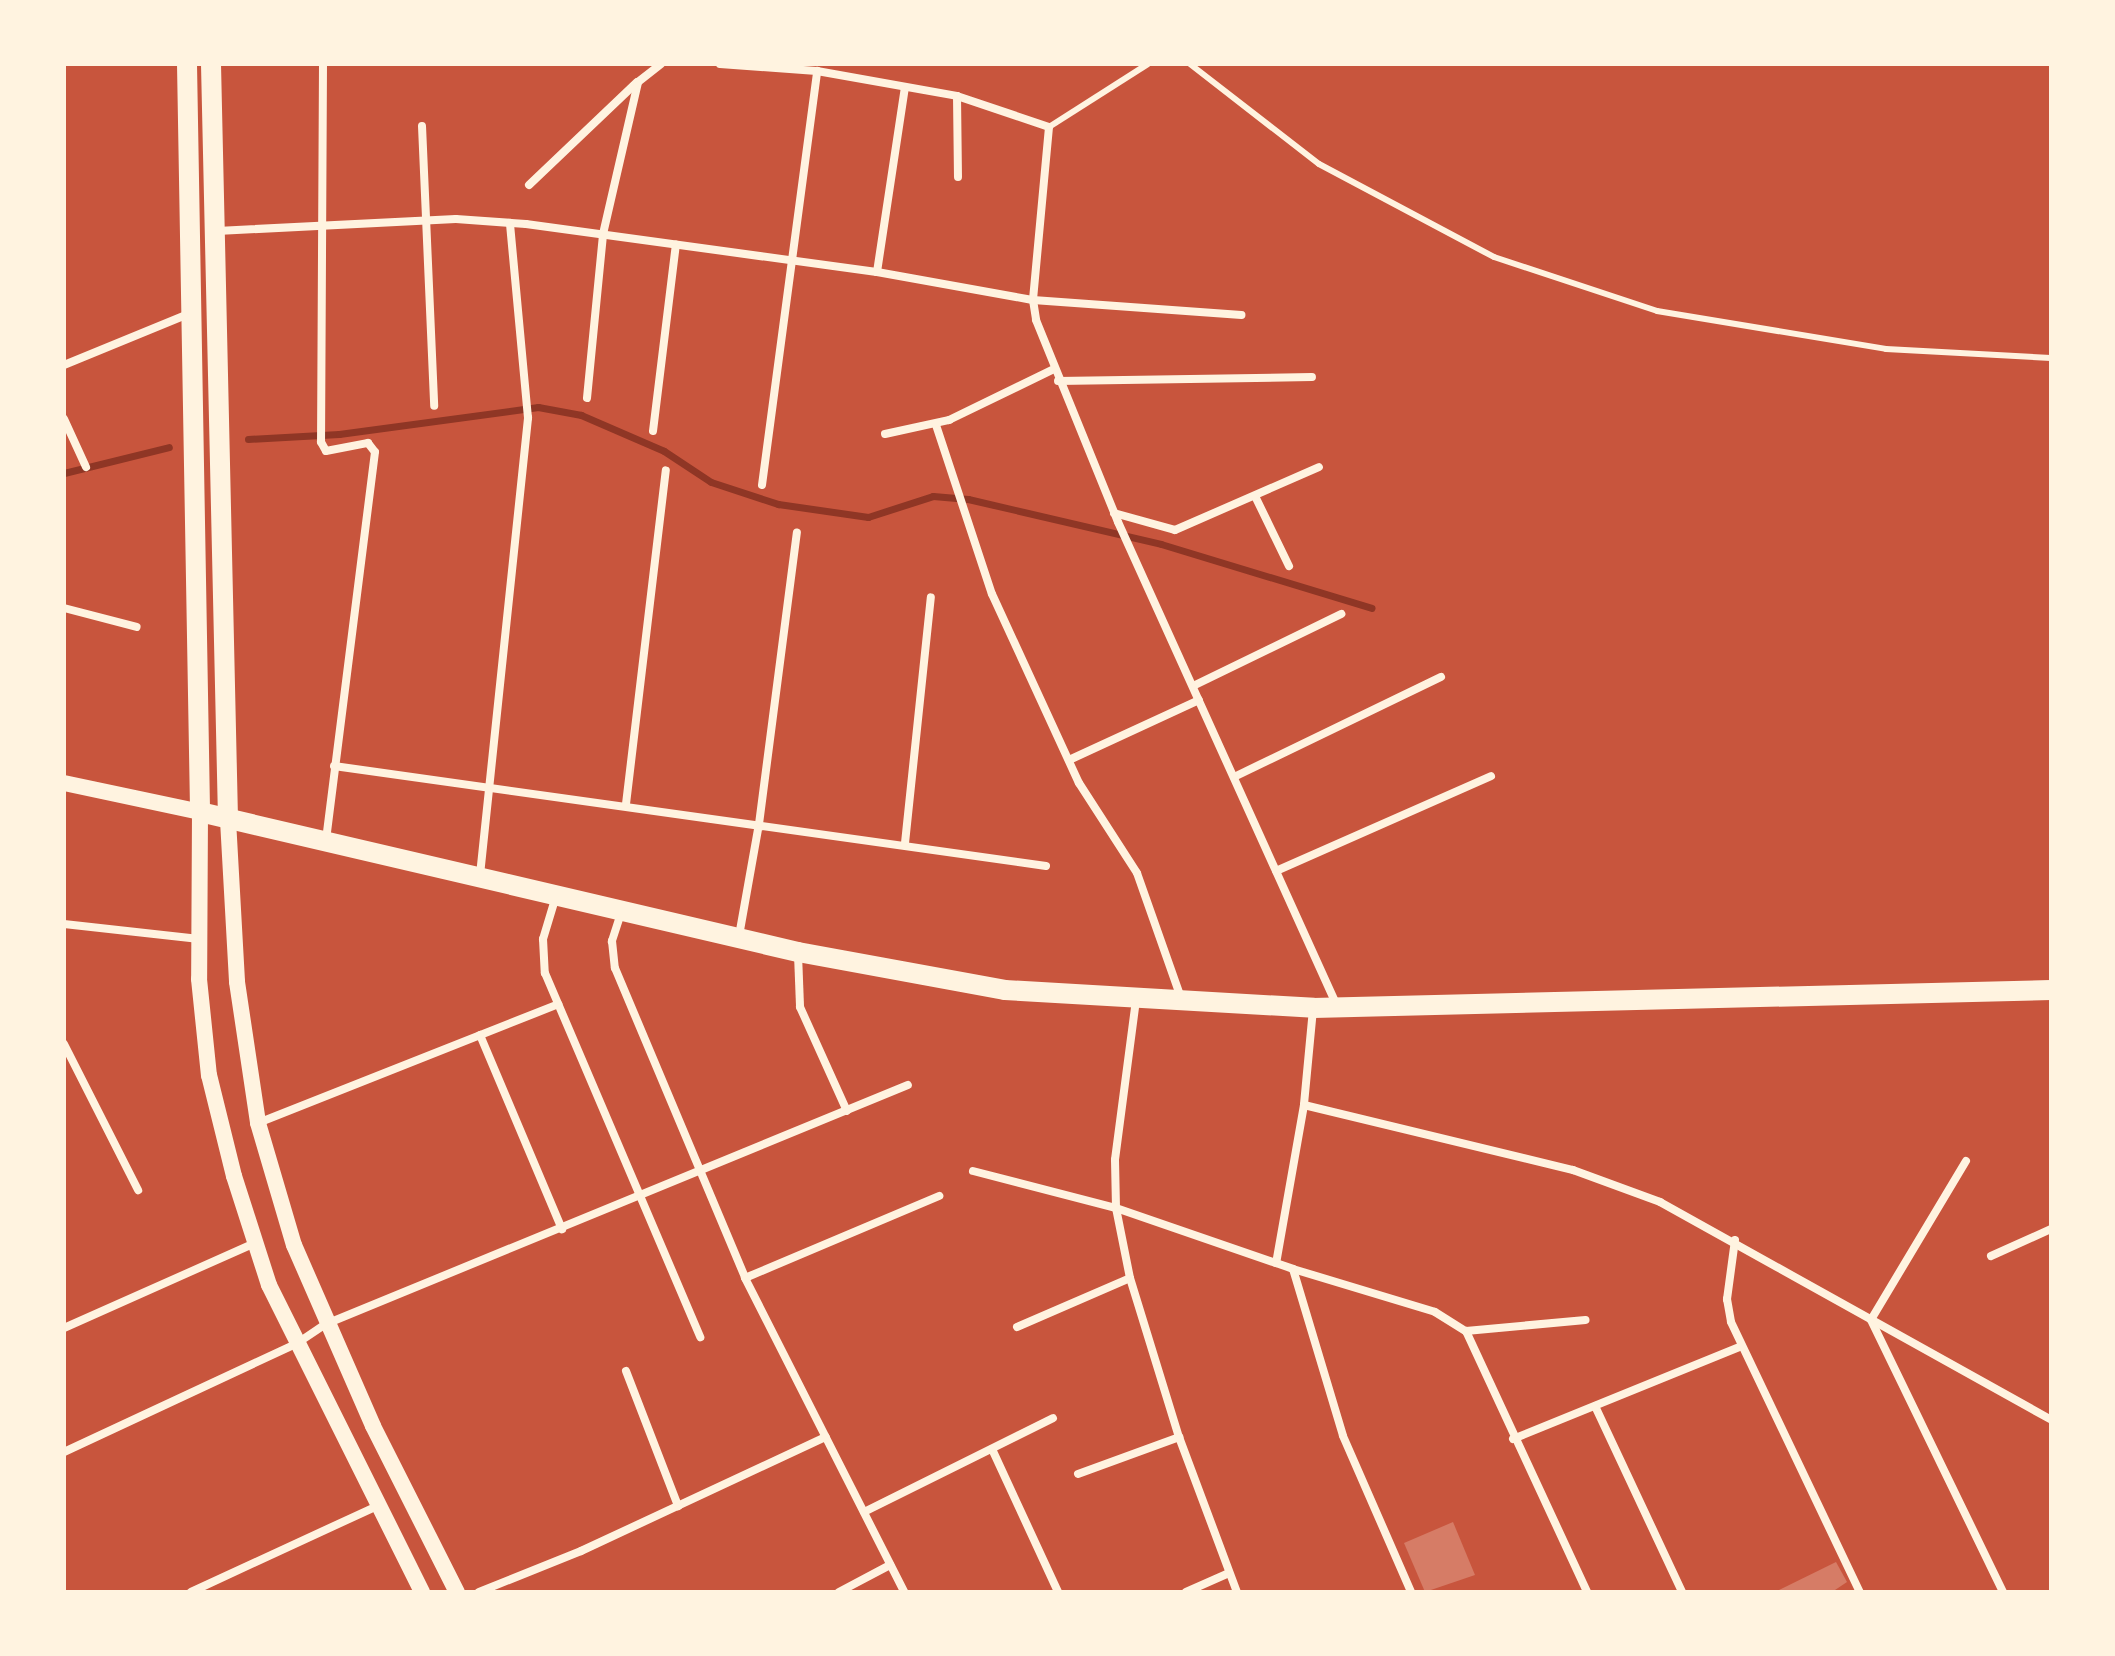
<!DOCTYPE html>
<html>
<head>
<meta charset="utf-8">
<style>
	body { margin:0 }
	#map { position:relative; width:2115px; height:1656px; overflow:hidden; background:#c8553d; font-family:"DejaVu Sans",sans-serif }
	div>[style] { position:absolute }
	.stream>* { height:7px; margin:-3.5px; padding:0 3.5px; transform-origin:3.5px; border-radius:3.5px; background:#8f3625 }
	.building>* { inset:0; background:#d67c66 }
	.service>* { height:6px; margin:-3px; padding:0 3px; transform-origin:3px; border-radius:3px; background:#fff3e0 }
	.minor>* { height:8px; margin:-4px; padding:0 4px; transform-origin:4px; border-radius:4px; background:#fff3e0 }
	.secondary>* { height:16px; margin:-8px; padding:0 8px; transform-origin:8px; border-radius:8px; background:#fff3e0 }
	.primary>* { height:20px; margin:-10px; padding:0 10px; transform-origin:10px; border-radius:10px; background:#fff3e0 }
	span { translate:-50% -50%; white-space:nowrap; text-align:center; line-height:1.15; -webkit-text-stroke:7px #fff3e0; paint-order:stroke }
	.frame { position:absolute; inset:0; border:66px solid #fff3e0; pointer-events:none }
</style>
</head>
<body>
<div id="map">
	<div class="stream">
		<div style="left:248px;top:439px;width:91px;rotate:-3.1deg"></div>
		<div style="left:339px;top:434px;width:201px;rotate:-7.7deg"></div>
		<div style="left:538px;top:407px;width:44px;rotate:10.5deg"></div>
		<div style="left:581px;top:415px;width:90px;rotate:23.4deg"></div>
		<div style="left:664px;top:451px;width:56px;rotate:33.4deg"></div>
		<div style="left:711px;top:482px;width:71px;rotate:18.2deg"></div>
		<div style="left:778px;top:504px;width:91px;rotate:8.2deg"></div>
		<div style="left:868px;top:517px;width:68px;rotate:-17.9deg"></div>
		<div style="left:933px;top:496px;width:35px;rotate:5deg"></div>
		<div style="left:968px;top:499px;width:198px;rotate:13.1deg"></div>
		<div style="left:1161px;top:544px;width:220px;rotate:16.9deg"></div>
		<div style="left:64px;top:473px;width:108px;rotate:-13.9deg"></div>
	</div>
	<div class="building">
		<div style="clip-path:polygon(1453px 1522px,1475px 1575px,1425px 1592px,1404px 1543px)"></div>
		<div style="clip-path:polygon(1836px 1562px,1847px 1582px,1832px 1592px,1775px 1592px)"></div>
	</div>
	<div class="service">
		<div style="left:1190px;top:64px;width:163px;rotate:37.8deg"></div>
		<div style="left:1319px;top:164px;width:198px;rotate:28deg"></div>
		<div style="left:1494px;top:257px;width:172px;rotate:18.3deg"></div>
		<div style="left:1657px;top:311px;width:232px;rotate:9.4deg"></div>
		<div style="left:1886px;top:349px;width:165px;rotate:3.1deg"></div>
		<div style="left:1049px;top:127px;width:117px;rotate:-32.5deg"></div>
	</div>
	<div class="minor">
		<div style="left:323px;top:64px;width:378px;rotate:90.3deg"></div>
		<div style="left:321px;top:442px;width:10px;rotate:61deg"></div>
		<div style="left:326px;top:451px;width:43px;rotate:-10.8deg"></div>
		<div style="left:368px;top:443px;width:11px;rotate:52deg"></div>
		<div style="left:375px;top:452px;width:391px;rotate:97.2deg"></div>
		<div style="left:720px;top:64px;width:97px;rotate:4.1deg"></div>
		<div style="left:817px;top:71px;width:142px;rotate:10.1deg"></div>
		<div style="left:957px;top:96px;width:97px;rotate:18.6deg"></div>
		<div style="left:1049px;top:127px;width:174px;rotate:95.3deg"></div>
		<div style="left:1033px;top:300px;width:20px;rotate:81deg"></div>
		<div style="left:1036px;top:320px;width:218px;rotate:67.9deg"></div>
		<div style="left:1118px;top:522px;width:531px;rotate:65.65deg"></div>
		<div style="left:957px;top:96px;width:81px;rotate:89.3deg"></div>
		<div style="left:422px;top:126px;width:280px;rotate:87.5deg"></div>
		<div style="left:529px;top:185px;width:149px;rotate:-43.6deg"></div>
		<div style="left:217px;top:231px;width:239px;rotate:-2.9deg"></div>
		<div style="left:456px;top:219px;width:70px;rotate:4.1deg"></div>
		<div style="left:526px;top:224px;width:354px;rotate:7.8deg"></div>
		<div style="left:877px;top:272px;width:158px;rotate:10.2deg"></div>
		<div style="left:1033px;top:300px;width:209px;rotate:4.1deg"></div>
		<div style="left:877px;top:272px;width:187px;rotate:-81.4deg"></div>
		<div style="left:64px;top:365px;width:137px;rotate:-22.3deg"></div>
		<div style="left:1058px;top:381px;width:254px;rotate:-0.9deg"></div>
		<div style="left:587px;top:398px;width:165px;rotate:-84.4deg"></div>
		<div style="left:603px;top:234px;width:156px;rotate:-77deg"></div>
		<div style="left:638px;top:82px;width:29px;rotate:-38deg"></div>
		<div style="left:64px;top:419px;width:53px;rotate:65.4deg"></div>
		<div style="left:936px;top:425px;width:178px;rotate:71.7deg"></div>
		<div style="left:992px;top:594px;width:208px;rotate:65.3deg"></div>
		<div style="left:1079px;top:783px;width:107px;rotate:57.2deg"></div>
		<div style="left:1137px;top:873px;width:133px;rotate:70.6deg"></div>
		<div style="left:653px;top:431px;width:188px;rotate:-83deg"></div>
		<div style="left:885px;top:434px;width:66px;rotate:-12.3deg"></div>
		<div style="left:949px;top:420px;width:117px;rotate:-25.9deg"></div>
		<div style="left:762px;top:485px;width:418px;rotate:-82.4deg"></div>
		<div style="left:1255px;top:496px;width:78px;rotate:64.1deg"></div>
		<div style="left:1114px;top:513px;width:63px;rotate:15.6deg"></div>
		<div style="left:1175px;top:530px;width:157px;rotate:-23.6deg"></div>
		<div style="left:64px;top:608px;width:75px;rotate:14.6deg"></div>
		<div style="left:1193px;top:686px;width:165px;rotate:-25.9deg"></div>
		<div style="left:1069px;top:760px;width:143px;rotate:-24.8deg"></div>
		<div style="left:334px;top:766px;width:719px;rotate:7.99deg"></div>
		<div style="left:1234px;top:777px;width:230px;rotate:-25.8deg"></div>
		<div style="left:626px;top:804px;width:336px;rotate:-83.2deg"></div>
		<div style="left:905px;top:843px;width:247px;rotate:-84deg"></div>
		<div style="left:1276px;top:871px;width:235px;rotate:-23.8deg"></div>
		<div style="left:480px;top:875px;width:460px;rotate:-84deg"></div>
		<div style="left:528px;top:418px;width:196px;rotate:-95.3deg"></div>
		<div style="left:556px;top:896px;width:45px;rotate:106.8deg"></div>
		<div style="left:543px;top:939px;width:34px;rotate:87deg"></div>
		<div style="left:545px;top:973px;width:396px;rotate:66.9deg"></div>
		<div style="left:622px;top:910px;width:33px;rotate:108deg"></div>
		<div style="left:612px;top:941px;width:27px;rotate:84deg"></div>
		<div style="left:615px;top:968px;width:336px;rotate:67.2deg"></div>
		<div style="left:745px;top:1278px;width:352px;rotate:63.1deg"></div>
		<div style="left:64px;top:924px;width:136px;rotate:6.3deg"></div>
		<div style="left:739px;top:936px;width:114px;rotate:-79.9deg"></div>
		<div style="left:759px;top:824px;width:294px;rotate:-82.6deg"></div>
		<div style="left:798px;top:954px;width:53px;rotate:87.8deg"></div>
		<div style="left:800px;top:1007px;width:114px;rotate:65.7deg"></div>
		<div style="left:1136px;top:1000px;width:161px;rotate:97.5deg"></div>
		<div style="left:1115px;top:1160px;width:48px;rotate:88.8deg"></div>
		<div style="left:1116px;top:1208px;width:71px;rotate:78.7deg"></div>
		<div style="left:1130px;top:1278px;width:166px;rotate:72.9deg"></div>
		<div style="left:1179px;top:1437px;width:165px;rotate:69.5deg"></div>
		<div style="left:1313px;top:1009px;width:96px;rotate:95.4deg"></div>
		<div style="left:1304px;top:1105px;width:160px;rotate:100deg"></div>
		<div style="left:1276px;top:1263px;width:18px;rotate:19deg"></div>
		<div style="left:1293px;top:1269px;width:174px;rotate:73.3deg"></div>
		<div style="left:1343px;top:1436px;width:170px;rotate:66.4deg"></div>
		<div style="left:480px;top:1035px;width:211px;rotate:67.1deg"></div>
		<div style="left:64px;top:1044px;width:164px;rotate:63.1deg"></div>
		<div style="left:1304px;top:1105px;width:277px;rotate:13.6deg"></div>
		<div style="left:1573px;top:1170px;width:93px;rotate:20.2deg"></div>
		<div style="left:1660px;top:1202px;width:448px;rotate:29.1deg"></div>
		<div style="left:258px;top:1123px;width:323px;rotate:-21.6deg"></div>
		<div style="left:1966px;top:1161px;width:185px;rotate:120.9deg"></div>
		<div style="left:1871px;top:1320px;width:302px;rotate:64.1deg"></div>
		<div style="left:973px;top:1171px;width:148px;rotate:14.5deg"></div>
		<div style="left:1116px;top:1208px;width:169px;rotate:19deg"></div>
		<div style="left:1735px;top:1240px;width:60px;rotate:97.7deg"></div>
		<div style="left:1727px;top:1299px;width:23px;rotate:80deg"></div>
		<div style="left:1731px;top:1322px;width:299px;rotate:64.5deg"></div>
		<div style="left:1991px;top:1256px;width:66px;rotate:-24.2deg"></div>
		<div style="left:1293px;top:1269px;width:148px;rotate:16.8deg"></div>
		<div style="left:1435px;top:1312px;width:36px;rotate:32deg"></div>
		<div style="left:1466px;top:1331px;width:120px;rotate:-5.3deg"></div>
		<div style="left:745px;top:1278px;width:211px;rotate:-22.9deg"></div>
		<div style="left:1017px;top:1327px;width:123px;rotate:-23.4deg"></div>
		<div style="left:64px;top:1328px;width:209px;rotate:-24deg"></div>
		<div style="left:1466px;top:1331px;width:288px;rotate:65.1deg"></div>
		<div style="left:626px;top:1371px;width:145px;rotate:68.9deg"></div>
		<div style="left:1595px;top:1406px;width:205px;rotate:64.9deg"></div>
		<div style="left:1513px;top:1439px;width:245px;rotate:-22.1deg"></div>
		<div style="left:992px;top:1449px;width:157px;rotate:65.2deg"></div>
		<div style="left:64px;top:1452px;width:256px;rotate:-25deg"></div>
		<div style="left:296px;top:1344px;width:36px;rotate:-34deg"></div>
		<div style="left:326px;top:1324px;width:629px;rotate:-22.33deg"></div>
		<div style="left:1078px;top:1474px;width:108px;rotate:-20.1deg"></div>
		<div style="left:864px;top:1512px;width:211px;rotate:-26.4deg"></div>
		<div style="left:191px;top:1592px;width:205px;rotate:-24.8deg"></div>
		<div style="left:479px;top:1592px;width:110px;rotate:-21.9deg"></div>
		<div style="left:581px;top:1551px;width:270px;rotate:-25deg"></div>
		<div style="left:839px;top:1592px;width:58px;rotate:-27.9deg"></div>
		<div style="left:1186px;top:1592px;width:47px;rotate:-23.8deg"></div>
	</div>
	<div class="secondary">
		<div style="left:64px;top:783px;width:139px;rotate:12deg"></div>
		<div style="left:200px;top:812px;width:167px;rotate:90.3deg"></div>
		<div style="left:199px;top:979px;width:97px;rotate:84.1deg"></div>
		<div style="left:209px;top:1075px;width:104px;rotate:76.1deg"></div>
		<div style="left:234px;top:1176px;width:114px;rotate:72.2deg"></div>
		<div style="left:269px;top:1285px;width:343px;rotate:63.5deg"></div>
		<div style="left:228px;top:820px;width:162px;rotate:86.8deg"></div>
		<div style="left:237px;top:982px;width:143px;rotate:81.5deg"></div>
		<div style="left:258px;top:1123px;width:127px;rotate:73.6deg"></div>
		<div style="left:294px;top:1245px;width:197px;rotate:66.4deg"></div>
		<div style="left:373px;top:1426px;width:186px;rotate:63.2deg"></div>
	</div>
	<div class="primary">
		<div style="left:187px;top:64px;width:748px;rotate:89deg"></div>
		<div style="left:200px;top:812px;width:614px;rotate:13.18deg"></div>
		<div style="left:798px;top:952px;width:210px;rotate:10.4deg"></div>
		<div style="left:1005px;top:990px;width:309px;rotate:3.3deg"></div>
		<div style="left:1313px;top:1008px;width:738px;rotate:-1.4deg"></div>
		<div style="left:211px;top:64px;width:756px;rotate:88.71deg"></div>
	</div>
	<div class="frame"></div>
</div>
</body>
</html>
